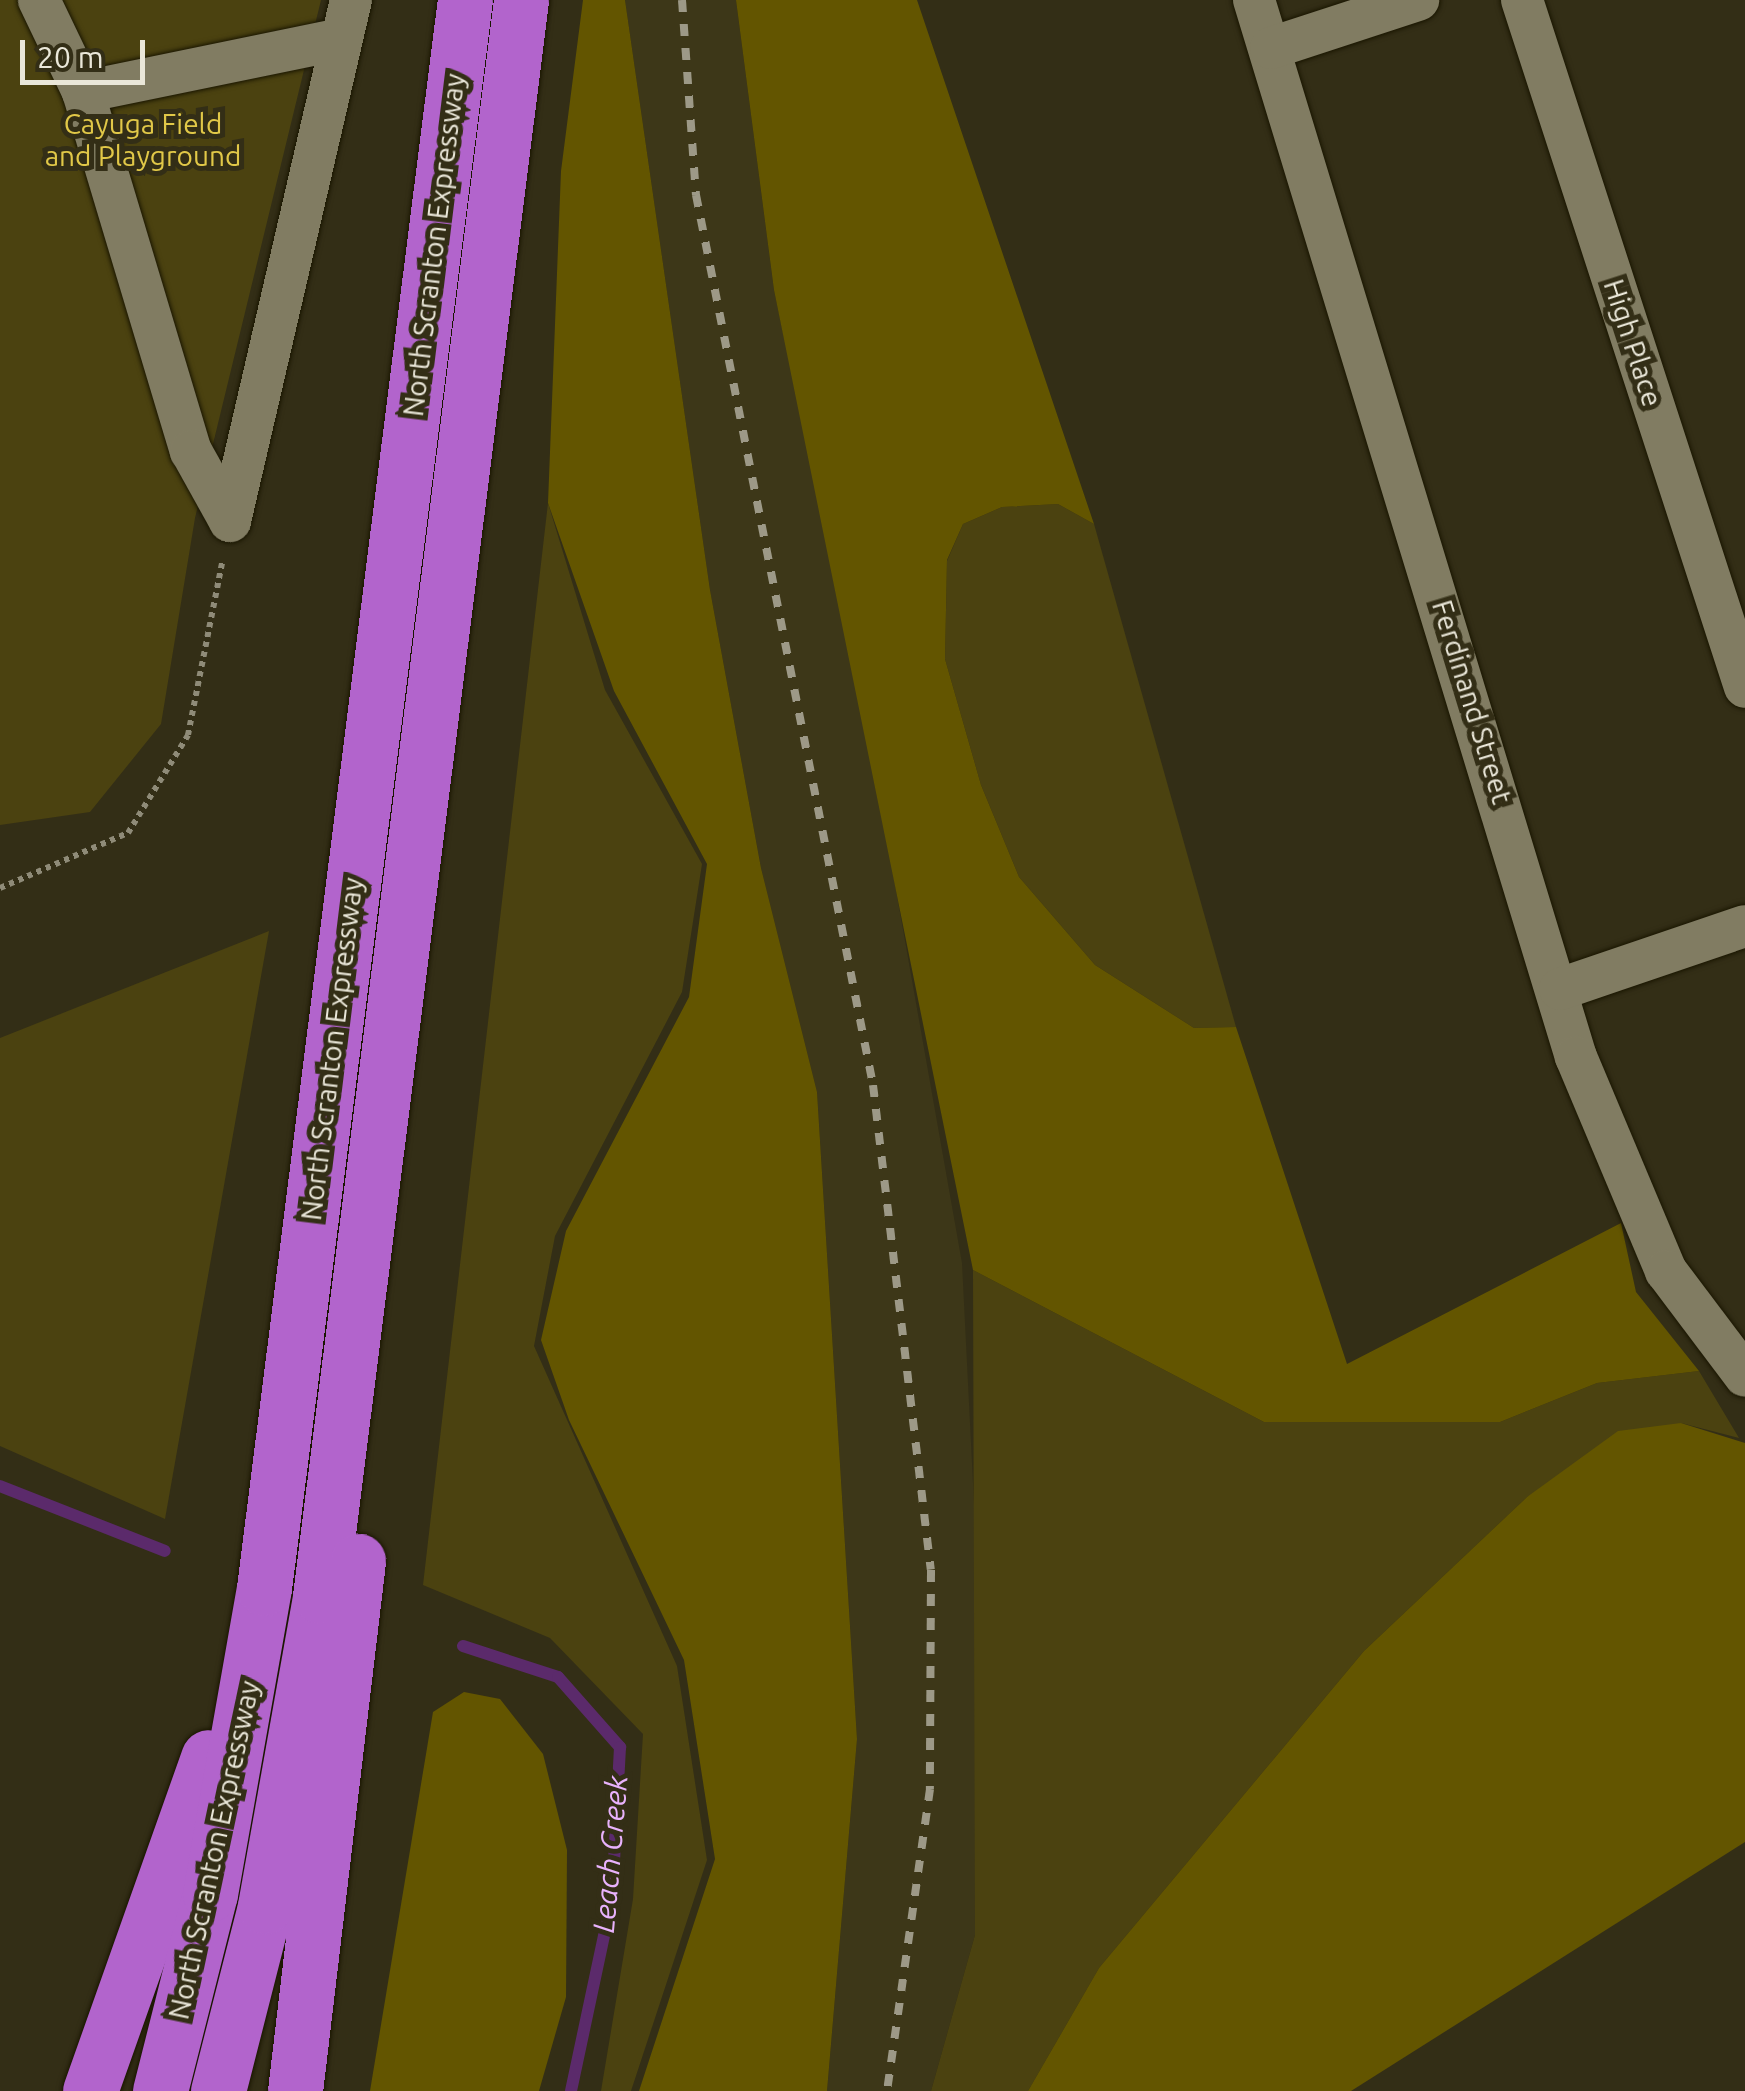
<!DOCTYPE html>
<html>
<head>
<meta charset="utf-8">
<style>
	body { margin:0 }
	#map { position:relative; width:1745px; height:2091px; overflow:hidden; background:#332e16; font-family:Ubuntu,sans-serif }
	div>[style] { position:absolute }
	.built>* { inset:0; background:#3d3718 }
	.green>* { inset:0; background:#4b4210 }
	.forest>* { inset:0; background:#635500 }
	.stream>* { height:12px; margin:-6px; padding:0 6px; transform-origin:6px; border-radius:6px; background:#5b2a6b }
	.path>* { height:6px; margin-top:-3px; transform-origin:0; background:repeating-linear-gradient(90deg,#8f8b78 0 5px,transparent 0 10px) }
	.roads { filter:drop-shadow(0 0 2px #1a1601) drop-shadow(0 0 2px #1a1601) }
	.minor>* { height:42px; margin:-21px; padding:0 21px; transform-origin:21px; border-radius:21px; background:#817c62 }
	.highway>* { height:55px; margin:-27.5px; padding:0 27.5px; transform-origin:27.5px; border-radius:27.5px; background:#b264cc }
	.rail>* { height:8px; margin-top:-4px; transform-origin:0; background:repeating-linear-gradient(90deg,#9d9987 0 12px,transparent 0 24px) }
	span { translate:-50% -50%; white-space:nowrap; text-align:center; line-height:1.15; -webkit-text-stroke:10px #332e16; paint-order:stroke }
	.park-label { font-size:28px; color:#e1c848 }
	.street-label { font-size:28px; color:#eae7d9 }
	.water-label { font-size:30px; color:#e8b2fc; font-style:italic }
	.scale { position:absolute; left:20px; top:40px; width:125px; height:45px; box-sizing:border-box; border:5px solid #eae7d9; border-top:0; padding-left:12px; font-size:30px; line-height:35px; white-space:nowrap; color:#eae7d9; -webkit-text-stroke:8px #332e16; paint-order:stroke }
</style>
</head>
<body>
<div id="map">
	<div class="built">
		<div style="clip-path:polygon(625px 0,736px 0,774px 290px,867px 726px,962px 1263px,981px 1643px,975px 1935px,931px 2091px,827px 2091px,857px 1739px,817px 1092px,761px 868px,710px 590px)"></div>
	</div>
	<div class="green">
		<div style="clip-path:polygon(0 0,321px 0,195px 518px,161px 724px,90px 812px,0 825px)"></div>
		<div style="clip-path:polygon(548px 503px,605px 690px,702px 864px,682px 992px,555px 1236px,534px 1346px,677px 1666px,707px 1860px,631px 2091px,601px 2091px,633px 1899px,643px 1734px,550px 1638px,423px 1585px)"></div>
		<div style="clip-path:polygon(1058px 504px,1094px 524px,1236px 1027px,1194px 1028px,1095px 965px,1019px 877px,981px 785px,945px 659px,947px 561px,963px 524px,1002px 507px)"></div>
		<div style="clip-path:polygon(269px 931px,165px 1519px,0 1446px,0 1038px)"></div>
		<div style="clip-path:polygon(973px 1270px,1264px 1422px,1500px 1422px,1597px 1383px,1699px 1371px,1739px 1438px,1681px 1423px,1527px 1497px,1364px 1651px,1099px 1968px,1028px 2091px,931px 2091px,975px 1935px)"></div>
	</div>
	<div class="forest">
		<div style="clip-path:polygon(583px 0,625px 0,710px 590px,761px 868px,817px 1092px,857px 1739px,827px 2091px,639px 2091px,715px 1859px,684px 1660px,569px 1420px,541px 1340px,566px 1231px,689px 997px,707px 864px,614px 691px,548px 503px,561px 171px)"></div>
		<div style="clip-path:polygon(736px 0,917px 0,1094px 524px,1058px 504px,1002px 507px,963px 524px,947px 560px,945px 659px,981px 785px,1019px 877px,1095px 965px,1194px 1028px,1236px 1027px,1347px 1364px,1621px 1223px,1636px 1292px,1699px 1371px,1597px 1383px,1500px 1422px,1264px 1422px,973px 1270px,774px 290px)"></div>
		<div style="clip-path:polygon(1681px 1423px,1745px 1443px,1745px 1842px,1351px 2091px,1028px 2091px,1099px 1968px,1364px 1651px,1527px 1497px,1618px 1431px)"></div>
		<div style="clip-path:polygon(464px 1692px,500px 1699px,543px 1754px,567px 1850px,566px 1997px,539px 2091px,370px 2091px,433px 1712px)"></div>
	</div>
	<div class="stream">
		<div style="left:0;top:1486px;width:177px;rotate:21.5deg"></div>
		<div style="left:463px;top:1646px;width:100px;rotate:18.1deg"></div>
		<div style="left:558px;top:1677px;width:94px;rotate:48.5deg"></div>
		<div style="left:620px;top:1747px;width:151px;rotate:93deg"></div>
		<div style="left:612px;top:1898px;width:197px;rotate:102deg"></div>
	</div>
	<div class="path">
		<div style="left:0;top:888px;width:139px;rotate:-23.3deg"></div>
		<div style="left:128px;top:833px;width:115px;rotate:-58.5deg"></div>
		<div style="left:188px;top:735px;width:179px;rotate:-78.8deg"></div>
	</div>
	<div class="roads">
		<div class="minor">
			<div style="left:39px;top:0;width:102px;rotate:64.4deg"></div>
			<div style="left:83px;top:92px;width:375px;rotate:73.3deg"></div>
			<div style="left:191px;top:451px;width:80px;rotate:60.9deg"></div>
			<div style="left:1254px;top:0;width:1105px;rotate:73.06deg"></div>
			<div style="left:1576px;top:1057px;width:232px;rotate:67.2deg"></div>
			<div style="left:1666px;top:1271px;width:131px;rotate:53deg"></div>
			<div style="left:1522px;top:0;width:722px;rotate:72.02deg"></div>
			<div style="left:1271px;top:48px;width:155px;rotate:-18.1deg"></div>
			<div style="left:83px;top:92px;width:263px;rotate:-11.6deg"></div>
			<div style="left:230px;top:521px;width:535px;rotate:-76.93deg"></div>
			<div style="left:1560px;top:989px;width:195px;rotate:-18.8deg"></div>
		</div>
		<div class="highway">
			<div style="left:90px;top:2091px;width:354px;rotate:-70.5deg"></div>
			<div style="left:160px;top:2091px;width:203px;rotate:-75.8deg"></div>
			<div style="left:210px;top:1894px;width:311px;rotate:-80deg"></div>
			<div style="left:264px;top:1588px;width:1601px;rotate:-82.79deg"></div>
			<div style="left:218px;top:2091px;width:191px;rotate:-75.7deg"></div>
			<div style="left:265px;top:1906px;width:315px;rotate:-79.9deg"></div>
			<div style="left:320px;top:1596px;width:1609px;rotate:-82.82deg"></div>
			<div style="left:295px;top:2091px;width:534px;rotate:-83.22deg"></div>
		</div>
	</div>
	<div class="rail">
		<div style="left:682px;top:0;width:196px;rotate:85.9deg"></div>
		<div style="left:696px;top:195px;width:907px;rotate:78.75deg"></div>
		<div style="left:873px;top:1085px;width:488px;rotate:83.2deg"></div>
		<div style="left:931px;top:1570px;width:219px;rotate:90.3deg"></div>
		<div style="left:930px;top:1789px;width:305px;rotate:98.1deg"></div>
	</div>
	<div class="park-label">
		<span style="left:143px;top:140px">Cayuga Field<br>and Playground</span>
	</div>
	<div class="street-label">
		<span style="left:434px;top:245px;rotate:-83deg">North Scranton Expressway</span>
		<span style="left:1633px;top:343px;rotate:72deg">High Place</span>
		<span style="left:1472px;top:702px;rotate:73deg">Ferdinand Street</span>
		<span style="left:332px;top:1049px;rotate:-83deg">North Scranton Expressway</span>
		<span style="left:214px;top:1850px;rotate:-78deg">North Scranton Expressway</span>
	</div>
	<div class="water-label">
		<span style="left:610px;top:1854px;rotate:-85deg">Leach Creek</span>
	</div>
	<div class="scale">20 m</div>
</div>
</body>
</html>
